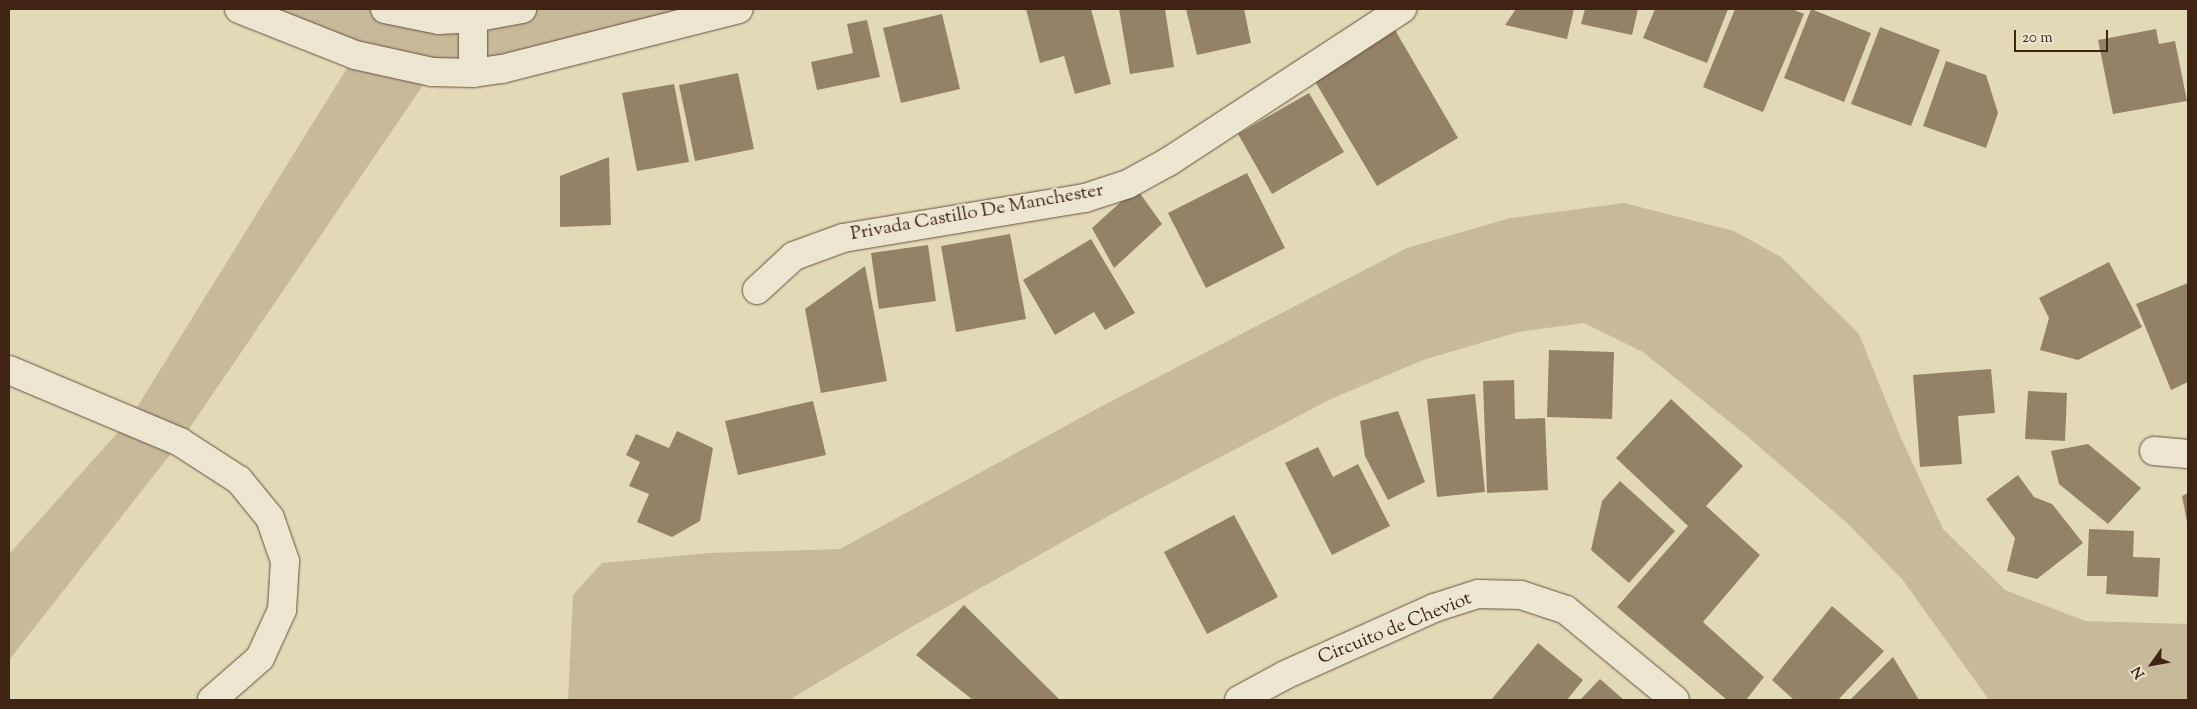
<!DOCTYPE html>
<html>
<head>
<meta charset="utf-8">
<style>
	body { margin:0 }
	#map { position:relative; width:2197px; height:709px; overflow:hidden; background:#e2d9b7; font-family:"Sorts Mill Goudy",serif }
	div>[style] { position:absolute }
	.green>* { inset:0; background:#c6ba9b }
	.building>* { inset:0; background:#948268 }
	.roads { filter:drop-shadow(0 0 1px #68513c) drop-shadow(0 0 1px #68513c) }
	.minor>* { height:28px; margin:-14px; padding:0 14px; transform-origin:14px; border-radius:14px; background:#ece6d0 }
	.tertiary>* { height:28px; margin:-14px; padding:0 14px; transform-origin:14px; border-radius:14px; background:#ece6d0 }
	span { translate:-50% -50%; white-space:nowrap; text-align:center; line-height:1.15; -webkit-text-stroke:4px #ece6d0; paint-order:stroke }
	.street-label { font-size:19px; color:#3f2413 }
	.frame { position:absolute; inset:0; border:10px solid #3f2413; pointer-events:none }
	.north { position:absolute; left:2127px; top:639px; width:50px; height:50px; -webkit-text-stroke:4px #ece6d0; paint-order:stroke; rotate:238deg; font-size:14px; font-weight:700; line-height:20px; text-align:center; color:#3f2413 }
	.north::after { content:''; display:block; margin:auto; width:18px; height:22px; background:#3f2413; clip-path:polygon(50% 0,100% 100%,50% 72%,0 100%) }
	.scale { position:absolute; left:2014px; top:30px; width:94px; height:22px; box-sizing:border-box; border:2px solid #3f2413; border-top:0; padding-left:6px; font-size:15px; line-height:18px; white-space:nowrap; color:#3f2413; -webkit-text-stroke:4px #ece6d0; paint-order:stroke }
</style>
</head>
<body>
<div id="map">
	<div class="green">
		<div style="clip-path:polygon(239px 9px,739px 9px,432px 72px,180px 442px,9px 660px,9px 554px,129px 420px,355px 55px)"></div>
		<div style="clip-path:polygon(1624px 203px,1734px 231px,1781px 257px,1859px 334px,1901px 438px,1943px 529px,2005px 590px,2085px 621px,2188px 624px,2188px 700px,1989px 700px,1902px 579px,1848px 524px,1747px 436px,1643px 352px,1584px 323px,1518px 332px,1423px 360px,1331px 399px,1121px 509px,913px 626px,789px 700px,568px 700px,573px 595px,602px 563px,709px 553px,840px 549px,1104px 405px,1407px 248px,1510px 218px)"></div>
	</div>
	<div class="building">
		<div style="clip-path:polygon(1026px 9px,1091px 9px,1111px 84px,1075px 94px,1064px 56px,1040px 63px)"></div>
		<div style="clip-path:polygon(1119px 9px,1165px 9px,1174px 67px,1130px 74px)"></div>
		<div style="clip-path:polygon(1186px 9px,1244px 9px,1251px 43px,1197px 55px)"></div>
		<div style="clip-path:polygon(1516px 9px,1574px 9px,1567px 39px,1505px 25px)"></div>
		<div style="clip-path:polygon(1585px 9px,1638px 9px,1632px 35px,1581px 24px)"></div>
		<div style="clip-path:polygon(1655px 9px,1728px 9px,1707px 63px,1643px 38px)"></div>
		<div style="clip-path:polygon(1735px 9px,1792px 9px,1804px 14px,1763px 112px,1703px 87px)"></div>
		<div style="clip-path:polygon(1811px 9px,1871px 33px,1844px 102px,1784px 78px)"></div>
		<div style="clip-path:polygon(942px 14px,960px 89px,901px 103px,883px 28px)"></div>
		<div style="clip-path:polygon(867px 20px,880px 77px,817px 90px,811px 62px,853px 53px,847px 24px)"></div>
		<div style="clip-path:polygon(1880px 27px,1940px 50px,1911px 126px,1851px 104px)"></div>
		<div style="clip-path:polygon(2156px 29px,2159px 44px,2175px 41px,2187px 101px,2113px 114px,2098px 40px)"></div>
		<div style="clip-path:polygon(1395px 30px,1458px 138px,1377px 186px,1313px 78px)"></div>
		<div style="clip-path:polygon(1946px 61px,1986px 75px,1998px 113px,1986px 148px,1923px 126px)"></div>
		<div style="clip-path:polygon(738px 73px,754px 149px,695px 161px,679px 85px)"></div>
		<div style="clip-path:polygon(674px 84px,689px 162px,637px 171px,622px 93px)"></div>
		<div style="clip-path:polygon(1309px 93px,1344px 152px,1272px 194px,1238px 134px)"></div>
		<div style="clip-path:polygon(609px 157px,611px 225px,560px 227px,560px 176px)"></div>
		<div style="clip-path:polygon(1247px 173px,1285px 248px,1206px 288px,1168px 213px)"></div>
		<div style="clip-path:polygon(1136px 188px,1162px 224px,1114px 268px,1092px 228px)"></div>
		<div style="clip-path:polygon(1010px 234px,1026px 319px,956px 332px,941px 246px)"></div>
		<div style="clip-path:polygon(1091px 239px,1135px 313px,1105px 330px,1094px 312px,1055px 335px,1023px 280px)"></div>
		<div style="clip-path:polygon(928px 245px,936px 301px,879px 309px,871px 253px)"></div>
		<div style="clip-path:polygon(2109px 262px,2142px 327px,2078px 360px,2040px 350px,2049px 318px,2039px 298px)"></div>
		<div style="clip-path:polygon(865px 266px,887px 381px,821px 393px,805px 309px)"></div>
		<div style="clip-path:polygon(2188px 283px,2188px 382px,2171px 390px,2136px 304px)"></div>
		<div style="clip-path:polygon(1549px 350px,1614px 352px,1612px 419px,1547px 417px)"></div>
		<div style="clip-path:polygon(1991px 369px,1995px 413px,1958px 416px,1962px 464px,1920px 467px,1913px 375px)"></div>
		<div style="clip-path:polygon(1514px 380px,1515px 419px,1545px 418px,1548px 490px,1487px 493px,1483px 381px)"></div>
		<div style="clip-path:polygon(2028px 391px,2067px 393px,2065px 441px,2025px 439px)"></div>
		<div style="clip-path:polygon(1475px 394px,1485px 492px,1437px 497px,1427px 399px)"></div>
		<div style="clip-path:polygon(1671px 399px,1743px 466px,1706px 506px,1760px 555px,1703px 622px,1764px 677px,1746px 700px,1727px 700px,1617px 607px,1688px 526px,1616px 458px)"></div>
		<div style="clip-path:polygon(813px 401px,826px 455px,738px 475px,725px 421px)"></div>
		<div style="clip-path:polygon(1398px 411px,1425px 482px,1388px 500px,1365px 456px,1360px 421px)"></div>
		<div style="clip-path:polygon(677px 431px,713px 448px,700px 521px,672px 537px,637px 522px,649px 494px,629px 486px,640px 462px,626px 455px,636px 434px,669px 448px)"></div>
		<div style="clip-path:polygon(2088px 444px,2141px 488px,2108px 524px,2059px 484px,2051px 451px)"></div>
		<div style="clip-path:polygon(1318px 447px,1333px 477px,1358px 464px,1390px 526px,1332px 555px,1285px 463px)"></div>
		<div style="clip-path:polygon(2018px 475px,2034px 497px,2052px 504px,2083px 543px,2037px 579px,2007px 571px,2015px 538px,1986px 499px)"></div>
		<div style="clip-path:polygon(1620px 481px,1675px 531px,1629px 583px,1591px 550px,1602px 501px)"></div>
		<div style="clip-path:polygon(2188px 493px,2188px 521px,2187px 522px,2182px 496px)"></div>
		<div style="clip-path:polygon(1234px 515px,1278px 597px,1207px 634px,1164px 552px)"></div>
		<div style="clip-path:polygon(2089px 529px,2134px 531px,2133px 557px,2160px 558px,2158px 597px,2106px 594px,2107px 576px,2087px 576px)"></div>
		<div style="clip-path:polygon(964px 605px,1060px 700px,973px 700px,916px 655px)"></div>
		<div style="clip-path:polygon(1832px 606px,1884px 651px,1838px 700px,1794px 700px,1772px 680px)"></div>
		<div style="clip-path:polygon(1538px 643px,1583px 680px,1567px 700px,1491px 700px)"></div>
		<div style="clip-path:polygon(1893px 657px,1919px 700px,1850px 700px)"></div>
		<div style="clip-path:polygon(1600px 679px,1624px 700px,1580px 700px)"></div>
	</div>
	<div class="roads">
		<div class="minor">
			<div style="left:473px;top:9px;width:64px;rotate:90deg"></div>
			<div style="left:757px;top:290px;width:50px;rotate:-42.6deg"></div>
			<div style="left:794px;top:256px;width:52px;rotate:-20.2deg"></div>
			<div style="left:843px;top:238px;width:245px;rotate:-9.4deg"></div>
			<div style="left:1085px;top:198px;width:45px;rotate:-18deg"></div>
			<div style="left:1128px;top:184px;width:46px;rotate:-28.8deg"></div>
			<div style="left:1168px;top:162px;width:280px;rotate:-33.2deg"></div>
			<div style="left:9px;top:370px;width:186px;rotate:22.8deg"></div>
			<div style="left:180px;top:442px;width:70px;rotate:32.8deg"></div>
			<div style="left:239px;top:480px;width:49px;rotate:50.8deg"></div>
			<div style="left:270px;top:518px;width:46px;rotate:70.8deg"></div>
			<div style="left:285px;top:561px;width:49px;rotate:93.5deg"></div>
			<div style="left:282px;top:610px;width:53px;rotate:114.6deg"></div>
			<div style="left:260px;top:658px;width:64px;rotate:138.8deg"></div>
			<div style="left:2154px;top:451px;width:34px;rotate:5deg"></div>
			<div style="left:1239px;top:700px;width:52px;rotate:-28.5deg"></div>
			<div style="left:1285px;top:675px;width:163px;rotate:-24.2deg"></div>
			<div style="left:1434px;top:608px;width:46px;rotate:-17.7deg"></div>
			<div style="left:1478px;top:594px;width:43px;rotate:1.3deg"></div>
			<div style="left:1521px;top:595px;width:47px;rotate:18.4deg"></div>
			<div style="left:1566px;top:610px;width:141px;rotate:39.5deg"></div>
		</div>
		<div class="tertiary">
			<div style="left:239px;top:9px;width:125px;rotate:21.6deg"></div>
			<div style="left:355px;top:55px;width:79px;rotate:12.4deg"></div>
			<div style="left:432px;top:72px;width:41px;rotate:1.4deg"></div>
			<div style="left:473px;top:73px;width:29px;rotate:-8deg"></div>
			<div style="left:502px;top:69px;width:244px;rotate:-14.2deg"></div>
			<div style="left:385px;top:9px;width:55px;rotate:11.5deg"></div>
			<div style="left:439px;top:20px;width:34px;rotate:-3deg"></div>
			<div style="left:473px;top:18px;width:50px;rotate:-10.4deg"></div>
		</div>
	</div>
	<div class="street-label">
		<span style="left:977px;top:213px;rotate:-10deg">Privada Castillo De Manchester</span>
		<span style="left:1395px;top:629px;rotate:-22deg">Circuito de Cheviot</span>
	</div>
	<div class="frame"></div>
	<div class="north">N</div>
	<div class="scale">20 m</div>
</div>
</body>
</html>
